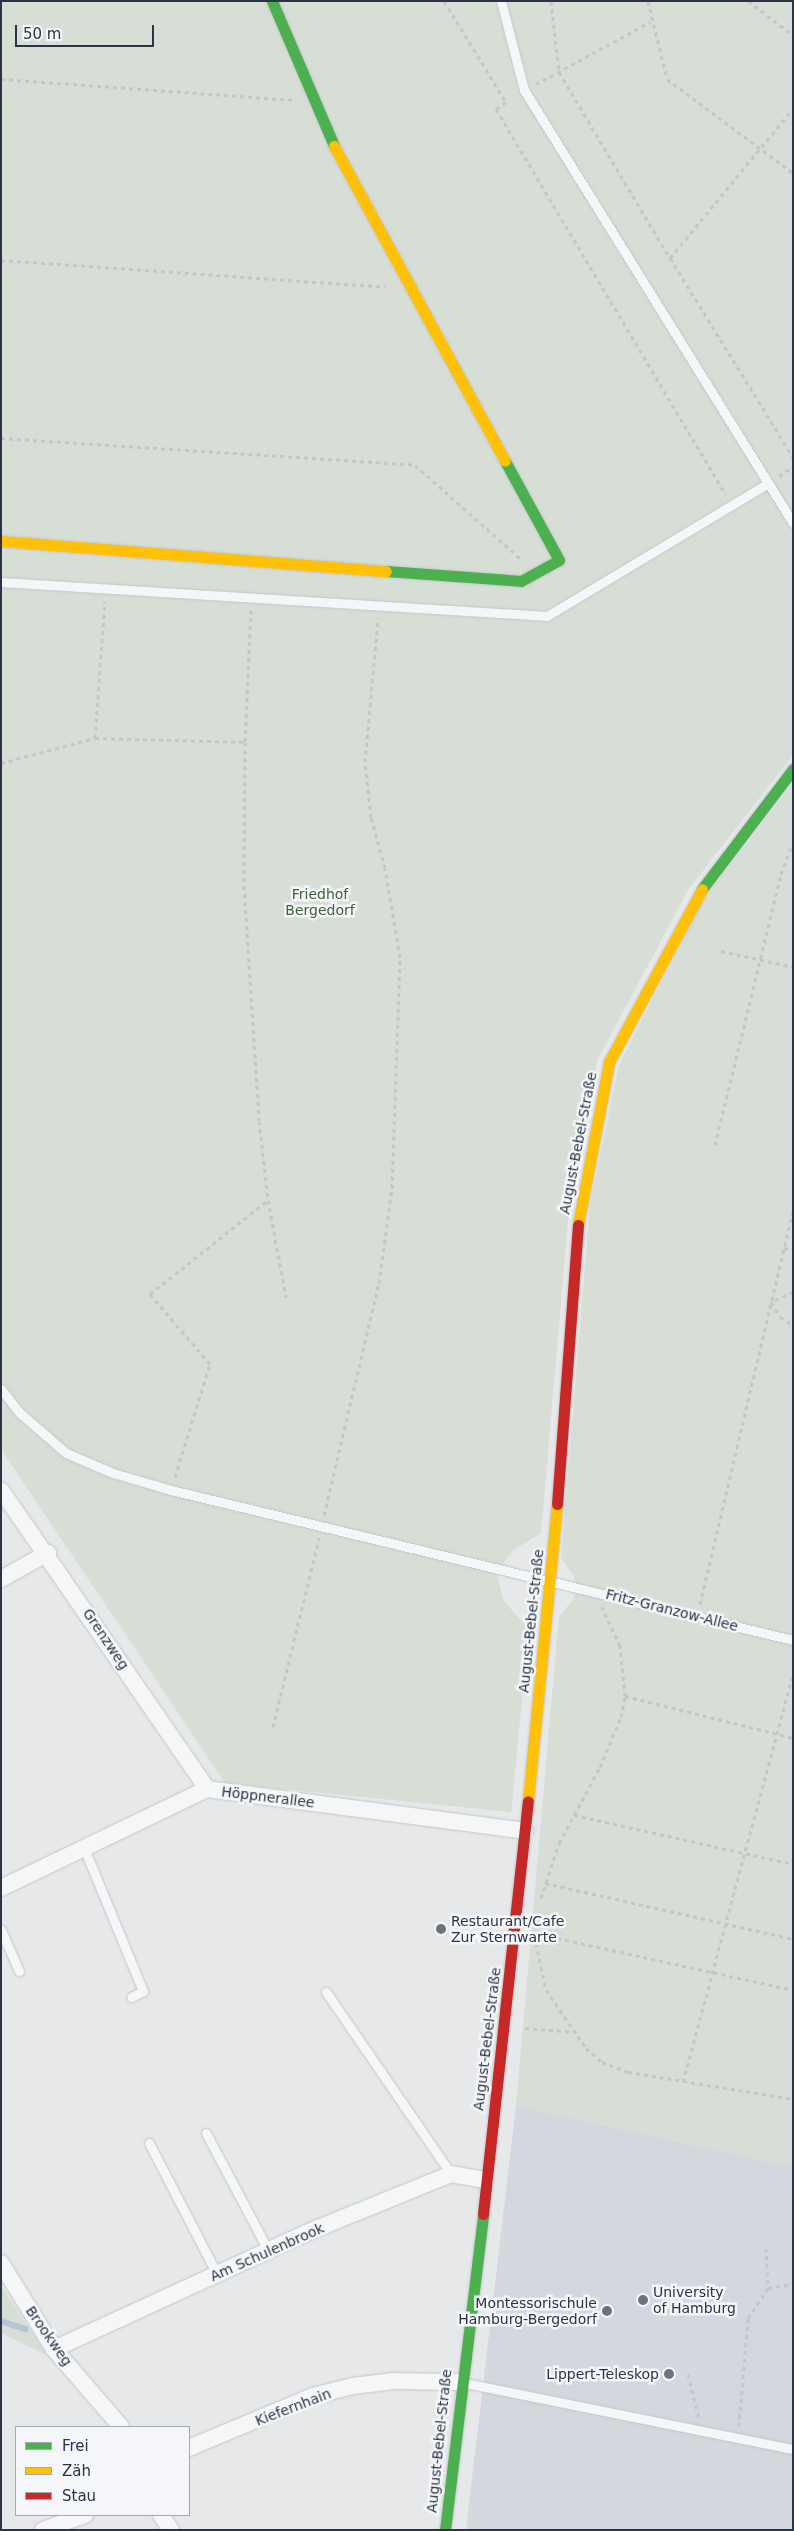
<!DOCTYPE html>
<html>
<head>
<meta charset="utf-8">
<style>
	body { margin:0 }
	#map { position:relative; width:794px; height:2531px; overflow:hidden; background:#e6e8ea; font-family:"DejaVu Sans",sans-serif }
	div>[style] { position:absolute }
	.built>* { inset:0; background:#d4d7dd }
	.green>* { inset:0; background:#d6ded6 }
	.stream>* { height:5.5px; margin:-2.75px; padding:0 2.75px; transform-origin:2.75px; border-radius:2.75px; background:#b4c4d5 }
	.path>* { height:3px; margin-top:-1.5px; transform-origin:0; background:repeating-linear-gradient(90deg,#c5c6ca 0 4px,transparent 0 8px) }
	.roads { filter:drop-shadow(0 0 1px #c4c6c8) drop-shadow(0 0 1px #c4c6c8) }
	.lane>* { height:9px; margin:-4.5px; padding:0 4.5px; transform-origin:4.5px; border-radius:4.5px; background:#f5f6f7 }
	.street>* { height:16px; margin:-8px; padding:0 8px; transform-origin:8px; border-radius:8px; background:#f5f6f7 }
	.fast>* { height:11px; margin:-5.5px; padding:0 5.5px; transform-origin:5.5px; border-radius:5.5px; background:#4caf50 }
	.slow>* { height:11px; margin:-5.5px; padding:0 5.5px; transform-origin:5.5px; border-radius:5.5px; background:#ffc107 }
	.jam>* { height:11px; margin:-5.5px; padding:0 5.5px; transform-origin:5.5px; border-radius:5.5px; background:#c62828 }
	.dots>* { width:14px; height:14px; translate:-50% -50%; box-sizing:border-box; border:2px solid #f4f6f9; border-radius:50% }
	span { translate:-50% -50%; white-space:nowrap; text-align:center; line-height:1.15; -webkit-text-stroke:5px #f4f6f9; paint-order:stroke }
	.park-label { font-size:14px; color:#3f6138 }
	.street-label { font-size:14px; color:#2b3445 }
	.poi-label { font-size:14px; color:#2b3445 }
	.left { translate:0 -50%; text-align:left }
	.right { translate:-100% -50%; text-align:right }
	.frame { position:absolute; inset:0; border:2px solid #2b3445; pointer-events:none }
	.legend { position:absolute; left:15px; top:2426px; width:175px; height:90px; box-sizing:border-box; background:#f4f6f9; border:1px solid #a4a8b1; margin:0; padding:6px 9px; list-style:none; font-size:15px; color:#2b3445 }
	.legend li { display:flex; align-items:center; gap:10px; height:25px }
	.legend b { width:25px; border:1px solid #a4a8b1 }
	.scale { position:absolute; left:15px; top:25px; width:139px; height:22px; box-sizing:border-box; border:2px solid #2b3445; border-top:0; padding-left:6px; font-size:15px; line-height:18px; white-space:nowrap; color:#2b3445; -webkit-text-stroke:4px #f4f6f9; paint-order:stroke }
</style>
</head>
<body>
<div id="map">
	<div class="built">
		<div style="clip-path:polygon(516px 2106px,793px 2167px,793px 2530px,466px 2530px)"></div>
	</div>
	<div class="green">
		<div style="clip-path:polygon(1px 1px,793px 1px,793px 755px,688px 890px,597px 1061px,570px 1198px,541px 1533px,512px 1551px,497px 1573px,503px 1600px,529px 1630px,511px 1812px,225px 1783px,1px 1449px)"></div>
		<div style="clip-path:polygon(793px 783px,793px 2167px,516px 2106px,559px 1616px,574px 1599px,576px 1587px,574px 1576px,561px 1558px,590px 1205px,619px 1065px,702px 902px)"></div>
		<div style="clip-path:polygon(1px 2286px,15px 2307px,48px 2356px,1px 2333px)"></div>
	</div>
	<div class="stream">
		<div style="left:1px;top:2321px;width:26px;rotate:18deg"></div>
	</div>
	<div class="path">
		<div style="left:444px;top:1px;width:119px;rotate:58.5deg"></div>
		<div style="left:506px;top:102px;width:12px;rotate:145deg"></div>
		<div style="left:496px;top:109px;width:449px;rotate:59.2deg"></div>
		<div style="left:551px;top:1px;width:71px;rotate:83.6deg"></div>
		<div style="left:559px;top:72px;width:217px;rotate:59.2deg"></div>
		<div style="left:670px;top:258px;width:193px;rotate:-50.5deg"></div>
		<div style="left:648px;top:1px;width:80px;rotate:76.3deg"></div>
		<div style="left:667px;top:79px;width:157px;rotate:36.7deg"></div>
		<div style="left:748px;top:1px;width:56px;rotate:37.1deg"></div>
		<div style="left:1px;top:79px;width:292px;rotate:4.1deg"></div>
		<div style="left:536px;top:84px;width:130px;rotate:-28.5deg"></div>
		<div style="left:670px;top:258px;width:234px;rotate:58.3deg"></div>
		<div style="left:1px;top:260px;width:385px;rotate:4deg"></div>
		<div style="left:1px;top:438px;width:415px;rotate:3.7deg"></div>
		<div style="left:415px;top:465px;width:142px;rotate:41.6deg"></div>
		<div style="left:779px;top:476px;width:17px;rotate:-33deg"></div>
		<div style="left:251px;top:610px;width:132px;rotate:92.6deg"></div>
		<div style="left:245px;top:742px;width:144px;rotate:90.4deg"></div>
		<div style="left:244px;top:886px;width:235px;rotate:86.3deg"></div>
		<div style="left:259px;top:1121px;width:80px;rotate:83.5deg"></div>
		<div style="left:268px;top:1200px;width:99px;rotate:79.5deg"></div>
		<div style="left:95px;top:738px;width:150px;rotate:1.5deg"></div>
		<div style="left:1px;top:763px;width:97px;rotate:-14.9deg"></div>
		<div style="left:95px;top:738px;width:137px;rotate:-85.8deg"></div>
		<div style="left:721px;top:951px;width:74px;rotate:12.5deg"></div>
		<div style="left:715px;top:1145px;width:279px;rotate:-76.3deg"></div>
		<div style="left:781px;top:874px;width:27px;rotate:-70deg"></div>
		<div style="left:790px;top:849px;width:3px;rotate:18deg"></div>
		<div style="left:784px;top:1248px;width:9px;rotate:13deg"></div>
		<div style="left:793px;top:1292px;width:24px;rotate:156deg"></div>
		<div style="left:771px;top:1302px;width:17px;rotate:59deg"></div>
		<div style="left:780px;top:1317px;width:15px;rotate:32deg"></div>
		<div style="left:175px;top:1477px;width:118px;rotate:-72.8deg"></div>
		<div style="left:210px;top:1364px;width:92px;rotate:-130.6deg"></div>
		<div style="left:150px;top:1294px;width:151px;rotate:-38.5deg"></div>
		<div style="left:324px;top:1515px;width:238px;rotate:-76.7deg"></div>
		<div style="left:379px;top:1283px;width:96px;rotate:-82.2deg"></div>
		<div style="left:392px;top:1188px;width:231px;rotate:-88deg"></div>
		<div style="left:400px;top:957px;width:90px;rotate:-99.6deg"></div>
		<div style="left:385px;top:868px;width:53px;rotate:-105.4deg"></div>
		<div style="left:371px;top:817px;width:55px;rotate:-96.2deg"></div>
		<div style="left:365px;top:762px;width:145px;rotate:-84.8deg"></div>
		<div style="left:700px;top:1604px;width:405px;rotate:-76.7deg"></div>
		<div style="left:625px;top:1696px;width:173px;rotate:14deg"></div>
		<div style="left:273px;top:1727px;width:195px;rotate:-76.3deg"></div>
		<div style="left:574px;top:1815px;width:224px;rotate:12.6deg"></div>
		<div style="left:545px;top:1883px;width:254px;rotate:12.7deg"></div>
		<div style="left:541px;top:1898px;width:58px;rotate:-71.9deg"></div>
		<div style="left:559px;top:1843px;width:86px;rotate:-61.7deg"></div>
		<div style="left:600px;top:1767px;width:54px;rotate:-67.2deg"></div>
		<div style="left:621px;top:1717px;width:21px;rotate:-79deg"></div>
		<div style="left:625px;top:1696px;width:50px;rotate:-95.7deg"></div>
		<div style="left:620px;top:1646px;width:43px;rotate:-114.8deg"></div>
		<div style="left:534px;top:1933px;width:265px;rotate:12.4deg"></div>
		<div style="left:536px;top:1943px;width:48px;rotate:78deg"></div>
		<div style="left:546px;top:1990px;width:70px;rotate:55.4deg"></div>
		<div style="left:586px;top:2048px;width:21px;rotate:41deg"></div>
		<div style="left:602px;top:2062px;width:28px;rotate:21deg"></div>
		<div style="left:628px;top:2072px;width:167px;rotate:9.3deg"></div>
		<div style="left:525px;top:2028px;width:51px;rotate:4.5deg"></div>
		<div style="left:683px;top:2082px;width:424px;rotate:-74.9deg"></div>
		<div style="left:766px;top:2248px;width:40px;rotate:87.1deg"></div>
		<div style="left:688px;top:2374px;width:45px;rotate:76deg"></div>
		<div style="left:739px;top:2426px;width:108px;rotate:-85.2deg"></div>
		<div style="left:748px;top:2318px;width:36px;rotate:-56deg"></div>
		<div style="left:768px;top:2288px;width:25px;rotate:-9deg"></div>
	</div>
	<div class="roads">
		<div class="lane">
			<div style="left:501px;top:1px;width:92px;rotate:75.5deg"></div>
			<div style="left:524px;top:90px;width:510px;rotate:58.15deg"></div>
			<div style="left:1px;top:582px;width:547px;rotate:3.56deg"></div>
			<div style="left:547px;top:616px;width:258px;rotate:-31deg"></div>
			<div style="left:1px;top:1389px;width:31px;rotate:52deg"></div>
			<div style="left:20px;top:1413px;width:61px;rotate:41deg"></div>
			<div style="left:66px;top:1453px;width:51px;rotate:23.1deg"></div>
			<div style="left:113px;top:1473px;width:60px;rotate:16.3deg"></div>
			<div style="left:171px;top:1490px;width:640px;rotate:13.56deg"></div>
			<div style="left:84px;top:1848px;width:155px;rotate:67.6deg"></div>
			<div style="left:143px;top:1991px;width:13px;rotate:153deg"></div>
			<div style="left:1px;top:1930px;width:45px;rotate:66.3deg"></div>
			<div style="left:326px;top:1992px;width:221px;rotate:55.5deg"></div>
			<div style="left:206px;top:2133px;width:132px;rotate:62.1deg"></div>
			<div style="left:149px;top:2143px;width:148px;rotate:62.6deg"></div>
			<div style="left:465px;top:2383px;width:335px;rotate:11.4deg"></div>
		</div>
		<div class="street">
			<div style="left:1px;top:1490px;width:363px;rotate:55.4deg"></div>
			<div style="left:1px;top:1579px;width:54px;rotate:-29deg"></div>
			<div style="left:1px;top:1888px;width:229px;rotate:-25.7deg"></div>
			<div style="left:207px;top:1789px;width:321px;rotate:7.5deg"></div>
			<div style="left:1px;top:2263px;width:101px;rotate:58.4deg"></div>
			<div style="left:54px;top:2349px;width:103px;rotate:49.3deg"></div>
			<div style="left:54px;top:2349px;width:277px;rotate:-24.7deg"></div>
			<div style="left:306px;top:2233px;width:157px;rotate:-22.1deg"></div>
			<div style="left:451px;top:2174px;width:35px;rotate:10deg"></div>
			<div style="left:189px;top:2448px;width:134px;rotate:-22.8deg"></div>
			<div style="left:313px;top:2396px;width:41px;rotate:-14deg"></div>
			<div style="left:353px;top:2386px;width:41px;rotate:-7deg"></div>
			<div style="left:394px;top:2381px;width:67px;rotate:0.9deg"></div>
			<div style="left:161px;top:2515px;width:18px;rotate:56deg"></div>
			<div style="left:43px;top:2530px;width:45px;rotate:-19.7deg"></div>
		</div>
		<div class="fast">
			<div style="left:272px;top:1px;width:158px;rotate:66.8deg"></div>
			<div style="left:386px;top:571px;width:135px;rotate:4.2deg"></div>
			<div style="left:521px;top:581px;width:43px;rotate:-28.9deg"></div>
			<div style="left:559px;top:560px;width:113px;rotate:-118.6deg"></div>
			<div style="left:702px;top:889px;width:151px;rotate:-52.8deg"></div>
			<div style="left:445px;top:2530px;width:318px;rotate:-83.1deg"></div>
		</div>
		<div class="slow">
			<div style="left:334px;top:146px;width:358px;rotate:61.5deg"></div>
			<div style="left:1px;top:541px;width:386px;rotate:4.5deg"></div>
			<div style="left:578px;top:1225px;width:166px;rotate:-79.2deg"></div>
			<div style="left:609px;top:1062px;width:196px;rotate:-61.7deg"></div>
			<div style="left:528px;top:1801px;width:298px;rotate:-84.4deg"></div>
		</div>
		<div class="jam">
			<div style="left:557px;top:1504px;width:280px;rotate:-85.7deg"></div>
			<div style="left:483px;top:2214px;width:415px;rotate:-83.8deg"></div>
		</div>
	</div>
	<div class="dots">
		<div style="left:441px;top:1929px;background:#6c737f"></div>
		<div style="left:643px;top:2300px;background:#6c737f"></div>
		<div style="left:607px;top:2311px;background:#6c737f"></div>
		<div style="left:669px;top:2374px;background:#6c737f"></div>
	</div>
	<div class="park-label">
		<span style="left:320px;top:902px">Friedhof<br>Bergedorf</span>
	</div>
	<div class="street-label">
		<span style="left:578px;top:1143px;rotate:-79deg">August-Bebel-Straße</span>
		<span style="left:672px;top:1610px;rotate:14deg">Fritz-Granzow-Allee</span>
		<span style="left:531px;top:1621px;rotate:-84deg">August-Bebel-Straße</span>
		<span style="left:106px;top:1639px;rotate:56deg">Grenzweg</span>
		<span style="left:268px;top:1797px;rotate:7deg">Höppnerallee</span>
		<span style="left:487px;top:2039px;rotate:-83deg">August-Bebel-Straße</span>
		<span style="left:267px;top:2252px;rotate:-24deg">Am Schulenbrook</span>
		<span style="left:49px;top:2336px;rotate:55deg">Brookweg</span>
		<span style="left:293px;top:2407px;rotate:-21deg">Kiefernhain</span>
		<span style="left:439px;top:2441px;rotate:-84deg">August-Bebel-Straße</span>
	</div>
	<div class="poi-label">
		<span class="left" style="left:451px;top:1929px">Restaurant/Cafe<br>Zur Sternwarte</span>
		<span class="left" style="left:653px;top:2300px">University<br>of Hamburg</span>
		<span class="right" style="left:597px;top:2311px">Montessorischule<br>Hamburg-Bergedorf</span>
		<span class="right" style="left:659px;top:2374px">Lippert-Teleskop</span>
	</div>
	<div class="frame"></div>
	<ul class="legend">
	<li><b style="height:6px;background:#4caf50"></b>Frei</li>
	<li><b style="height:6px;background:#ffc107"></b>Zäh</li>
	<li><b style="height:6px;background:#c62828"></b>Stau</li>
	</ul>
	<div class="scale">50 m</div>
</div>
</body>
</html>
